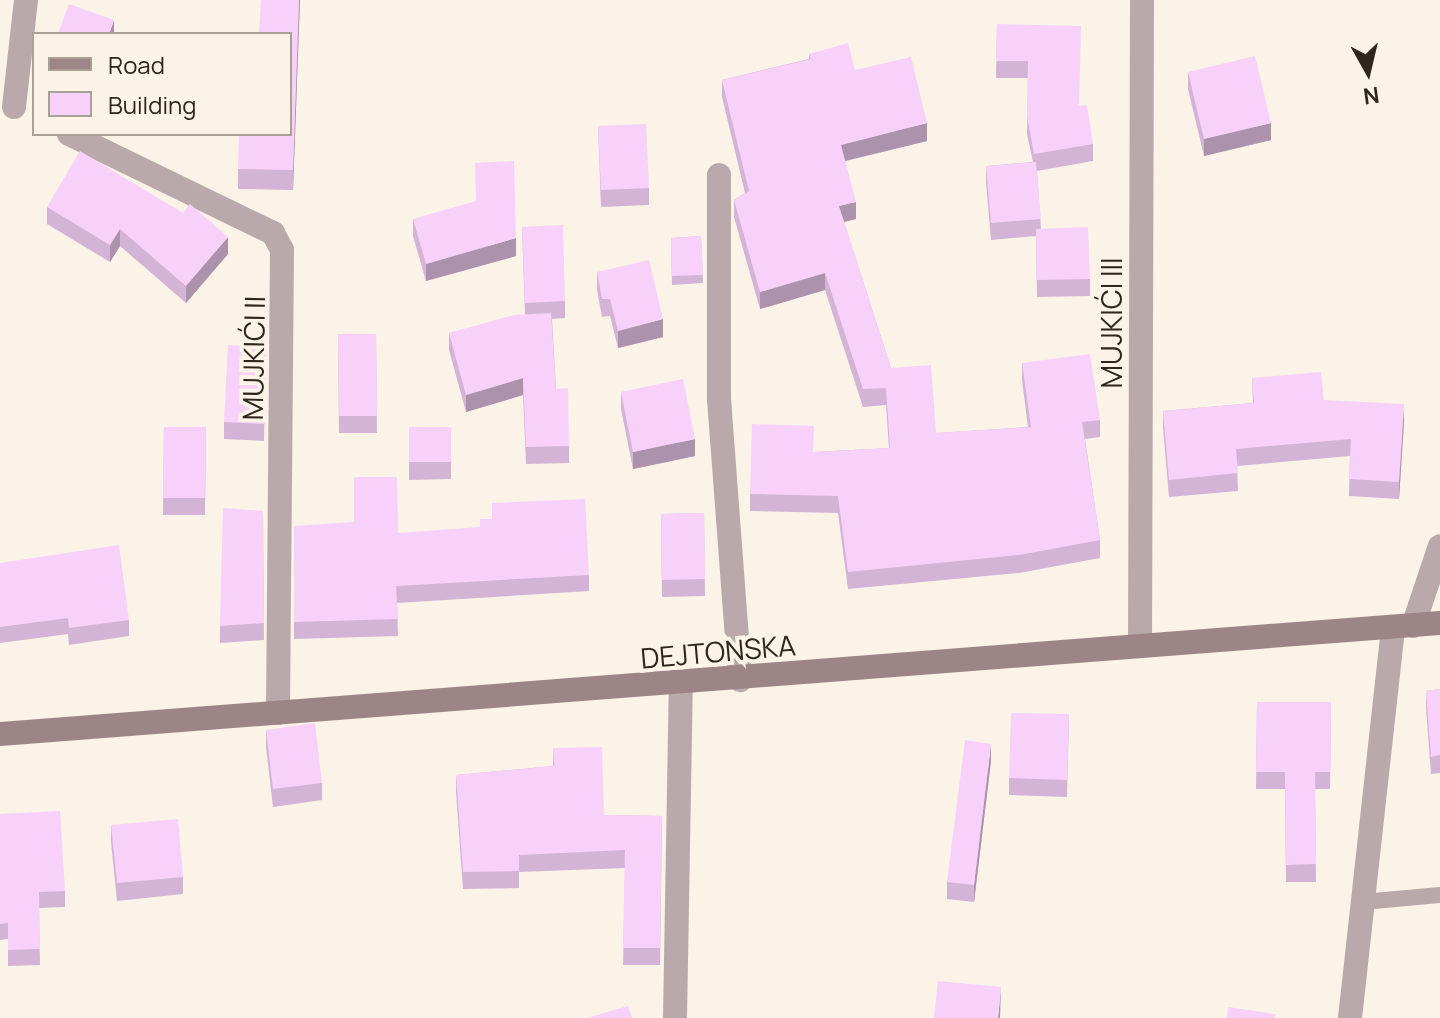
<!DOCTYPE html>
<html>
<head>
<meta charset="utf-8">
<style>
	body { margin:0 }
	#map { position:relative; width:1440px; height:1018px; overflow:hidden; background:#fbf2e8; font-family:Manrope,sans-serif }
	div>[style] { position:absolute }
	.service>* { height:16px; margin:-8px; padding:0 8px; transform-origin:8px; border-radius:8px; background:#baa9aa }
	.minor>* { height:24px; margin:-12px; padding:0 12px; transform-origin:12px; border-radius:12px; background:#baa9aa }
	.secondary>* { height:24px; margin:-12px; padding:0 12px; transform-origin:12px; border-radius:12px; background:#9d8587 }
	.wall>* { inset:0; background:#d4b4d6 }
	.shaded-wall>* { inset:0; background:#ad92ae }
	.building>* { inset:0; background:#f7d1f9 }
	span { translate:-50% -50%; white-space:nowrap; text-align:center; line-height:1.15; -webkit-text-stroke:8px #fbf2e8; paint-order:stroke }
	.street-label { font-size:28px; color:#2e251c }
	.legend { position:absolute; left:32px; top:32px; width:260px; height:104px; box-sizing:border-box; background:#fbf2e8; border:2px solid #a9a096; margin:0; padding:10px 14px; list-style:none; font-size:24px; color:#2e251c }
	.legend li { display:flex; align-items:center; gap:16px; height:40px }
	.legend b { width:40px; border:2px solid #a9a096 }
	.north { position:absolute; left:1328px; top:32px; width:80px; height:80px; -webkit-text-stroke:6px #fbf2e8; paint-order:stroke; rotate:172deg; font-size:22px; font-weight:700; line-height:32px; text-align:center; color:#2e251c }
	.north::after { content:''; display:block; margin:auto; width:28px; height:36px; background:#2e251c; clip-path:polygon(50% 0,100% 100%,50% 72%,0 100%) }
</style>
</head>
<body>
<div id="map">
	<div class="service">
		<div style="left:1363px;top:902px;width:77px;rotate:-5.2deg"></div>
	</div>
	<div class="minor">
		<div style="left:14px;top:107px;width:108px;rotate:-83.6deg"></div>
		<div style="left:69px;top:134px;width:227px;rotate:25.9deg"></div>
		<div style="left:273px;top:233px;width:19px;rotate:62deg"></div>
		<div style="left:282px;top:250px;width:463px;rotate:90.5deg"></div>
		<div style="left:719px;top:175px;width:224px;rotate:90deg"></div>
		<div style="left:719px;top:399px;width:282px;rotate:85.7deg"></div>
		<div style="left:1413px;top:626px;width:84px;rotate:-71.4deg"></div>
		<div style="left:1140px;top:646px;width:646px;rotate:-89.82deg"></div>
		<div style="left:675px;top:1018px;width:333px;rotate:-89deg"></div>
		<div style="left:1350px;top:1018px;width:392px;rotate:-83.7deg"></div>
	</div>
	<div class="secondary">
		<div style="left:0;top:734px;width:1444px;rotate:-4.41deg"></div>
	</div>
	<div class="wall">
		<div style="clip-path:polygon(261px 0,300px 0,293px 190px,238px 189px,238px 169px,290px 134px)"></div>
		<div style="clip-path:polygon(997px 24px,1080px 106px,1093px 144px,1093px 161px,1037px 171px,1041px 229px,1090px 279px,1090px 296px,1037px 297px,1036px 236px,991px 240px,986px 183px,986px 166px,1033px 162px,1027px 134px,1028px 78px,996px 78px)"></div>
		<div style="clip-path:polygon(809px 54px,855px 70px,927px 141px,845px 161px,856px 219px,844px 222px,891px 368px,936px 433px,1028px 427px,1022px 380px,1022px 363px,1100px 420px,1100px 437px,1085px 439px,1100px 540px,1100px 558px,1019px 573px,848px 589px,838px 513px,750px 511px,750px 494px,814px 452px,889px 448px,886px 405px,863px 407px,825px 290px,760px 309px,734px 217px,734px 200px,745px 193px,722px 97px,722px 80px,809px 59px)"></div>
		<div style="clip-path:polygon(1188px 72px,1271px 140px,1204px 156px,1188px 89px)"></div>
		<div style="clip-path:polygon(598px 126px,649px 188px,649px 205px,601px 207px)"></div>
		<div style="clip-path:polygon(47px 207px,228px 254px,186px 303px,120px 246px,110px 262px,47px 224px)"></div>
		<div style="clip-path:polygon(413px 219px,516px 256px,426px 281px,413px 236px)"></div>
		<div style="clip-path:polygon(522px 227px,565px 301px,565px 318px,552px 319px,556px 389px,569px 446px,569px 463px,526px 464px,523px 395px,466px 412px,449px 350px,449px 333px,525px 315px)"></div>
		<div style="clip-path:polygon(701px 236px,703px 283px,672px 285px,671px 238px)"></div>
		<div style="clip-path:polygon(597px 272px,663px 337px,618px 348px,610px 316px,602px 317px,597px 290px)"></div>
		<div style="clip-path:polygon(338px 334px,376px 334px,377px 433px,339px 433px)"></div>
		<div style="clip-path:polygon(266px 347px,264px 441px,224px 439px,224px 422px)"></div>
		<div style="clip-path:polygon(1252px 378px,1324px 400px,1404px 421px,1399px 499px,1349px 496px,1350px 456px,1237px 466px,1238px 491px,1169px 497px,1163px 428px,1163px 411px,1253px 403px)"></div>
		<div style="clip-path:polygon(621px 392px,695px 456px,633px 469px,621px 409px)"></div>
		<div style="clip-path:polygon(164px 427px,206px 427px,205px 515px,163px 515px)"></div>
		<div style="clip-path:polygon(409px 427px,451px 427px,451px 479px,409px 480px)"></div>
		<div style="clip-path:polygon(263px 511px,264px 640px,220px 643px,220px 626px)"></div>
		<div style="clip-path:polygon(704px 513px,705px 596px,662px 597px,661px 514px)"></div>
		<div style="clip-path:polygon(294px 526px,398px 533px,589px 575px,589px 591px,397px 603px,398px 636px,294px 639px)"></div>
		<div style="clip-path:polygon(0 563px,129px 620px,129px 636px,69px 645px,68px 634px,0 643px)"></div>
		<div style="clip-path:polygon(1440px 689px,1440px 773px,1431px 774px,1426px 708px,1426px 691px)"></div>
		<div style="clip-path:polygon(1257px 702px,1331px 702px,1330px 789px,1315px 789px,1316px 882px,1286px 882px,1285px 789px,1256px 789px)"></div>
		<div style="clip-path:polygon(1069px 714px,1067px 797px,1009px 795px,1009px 778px)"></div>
		<div style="clip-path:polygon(266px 730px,322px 783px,322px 800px,273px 807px,266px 747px)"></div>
		<div style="clip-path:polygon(553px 748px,604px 815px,662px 816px,660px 965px,623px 965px,625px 868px,519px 872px,519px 888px,463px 889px,456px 792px,456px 775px,553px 766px)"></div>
		<div style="clip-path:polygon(991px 761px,974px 902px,947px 899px,947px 882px)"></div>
		<div style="clip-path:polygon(0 814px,65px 891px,65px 907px,39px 908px,40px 965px,8px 966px,8px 939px,0 940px)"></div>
		<div style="clip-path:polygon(111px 825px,183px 877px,183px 894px,117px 901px,111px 842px)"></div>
	</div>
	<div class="shaded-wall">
		<div style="clip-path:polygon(299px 0,300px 0,293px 190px,293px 170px)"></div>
		<div style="clip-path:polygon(114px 20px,114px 34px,109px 34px)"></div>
		<div style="clip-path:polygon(927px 123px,927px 141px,841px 162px,841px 145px)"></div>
		<div style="clip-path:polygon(1271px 123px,1271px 140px,1204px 156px,1204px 139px)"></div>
		<div style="clip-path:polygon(856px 202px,856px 219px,839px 223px,839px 206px)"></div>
		<div style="clip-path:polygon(120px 229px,120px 246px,110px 262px,110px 245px)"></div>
		<div style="clip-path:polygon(228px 237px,228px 254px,186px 303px,186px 286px)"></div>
		<div style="clip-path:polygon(516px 238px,516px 256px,426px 281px,426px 264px)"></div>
		<div style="clip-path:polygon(825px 273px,825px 290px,760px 309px,760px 292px)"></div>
		<div style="clip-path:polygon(663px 319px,663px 337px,618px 348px,618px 331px)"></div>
		<div style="clip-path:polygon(523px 378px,523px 395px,466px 412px,466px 395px)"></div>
		<div style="clip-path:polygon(1404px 404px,1404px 421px,1399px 499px,1399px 482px)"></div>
		<div style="clip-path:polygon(695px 439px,695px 456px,633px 469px,633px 452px)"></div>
		<div style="clip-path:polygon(991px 744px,991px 761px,974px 902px,974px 885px)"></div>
		<div style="clip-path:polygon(1001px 987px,1000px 1018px,998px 1018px)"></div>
	</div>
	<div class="building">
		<div style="clip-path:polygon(261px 0,299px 0,293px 170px,238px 169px,239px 134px,290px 134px,290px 34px,259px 34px)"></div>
		<div style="clip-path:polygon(69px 4px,114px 20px,109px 34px,58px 34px)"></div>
		<div style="clip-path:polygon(997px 24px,1081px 26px,1079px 106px,1087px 105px,1093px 144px,1034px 154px,1027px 116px,1028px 61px,996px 61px)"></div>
		<div style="clip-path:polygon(848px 43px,855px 70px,911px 57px,927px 123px,841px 145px,856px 202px,839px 206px,891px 368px,931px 365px,936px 433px,1031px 427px,1022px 363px,1090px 354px,1100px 420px,1082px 422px,1100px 540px,1019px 555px,848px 572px,838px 496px,750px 494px,752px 424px,814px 426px,813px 452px,890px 448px,886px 388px,863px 389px,825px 273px,760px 292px,734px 200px,749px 191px,722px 80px,811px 59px,809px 54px)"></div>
		<div style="clip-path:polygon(1255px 56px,1271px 123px,1204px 139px,1188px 72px)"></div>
		<div style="clip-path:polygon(646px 124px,649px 188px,601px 190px,598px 126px)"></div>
		<div style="clip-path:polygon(80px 151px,183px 213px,190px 204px,228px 237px,186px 286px,120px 229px,110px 245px,47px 207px)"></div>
		<div style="clip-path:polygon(514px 161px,516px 238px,426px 264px,413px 219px,476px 201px,475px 163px)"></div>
		<div style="clip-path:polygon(1036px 162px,1041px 219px,991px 223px,986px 166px)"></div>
		<div style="clip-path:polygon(563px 225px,565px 301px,525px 303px,522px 227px)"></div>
		<div style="clip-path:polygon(1088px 227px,1090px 279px,1037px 280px,1036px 229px)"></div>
		<div style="clip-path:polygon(701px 236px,703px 275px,672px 276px,671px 238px)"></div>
		<div style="clip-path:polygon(649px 260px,663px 319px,618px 331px,610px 299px,602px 299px,597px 272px)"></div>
		<div style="clip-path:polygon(551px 313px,556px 389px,568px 388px,569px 446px,526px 447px,523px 378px,466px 395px,449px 333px,514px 315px)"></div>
		<div style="clip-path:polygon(338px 334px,376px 334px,377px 416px,339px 416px)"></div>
		<div style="clip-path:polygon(228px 345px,266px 347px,264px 424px,224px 422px)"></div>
		<div style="clip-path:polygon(1321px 372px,1324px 400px,1404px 404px,1399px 482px,1349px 479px,1351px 439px,1236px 449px,1238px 473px,1169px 480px,1163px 411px,1254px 403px,1252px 378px)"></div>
		<div style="clip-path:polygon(683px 379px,695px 439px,633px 452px,621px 392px)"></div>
		<div style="clip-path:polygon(164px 427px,206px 427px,205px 498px,163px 498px)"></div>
		<div style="clip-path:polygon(409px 427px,451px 427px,451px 462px,409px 462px)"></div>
		<div style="clip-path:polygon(354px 477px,397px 477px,398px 533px,480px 527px,480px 519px,492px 519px,492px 503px,585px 499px,589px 575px,396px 586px,398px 619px,294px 622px,294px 526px,354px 522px)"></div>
		<div style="clip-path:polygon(223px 508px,263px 511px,264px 623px,220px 626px)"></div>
		<div style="clip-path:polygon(704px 513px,705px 579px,662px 580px,661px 514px)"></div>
		<div style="clip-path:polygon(119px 545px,129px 620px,69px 628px,68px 618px,0 627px,0 563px)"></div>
		<div style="clip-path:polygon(1440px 689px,1440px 755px,1431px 757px,1426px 691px)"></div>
		<div style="clip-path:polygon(1257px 702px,1331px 702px,1330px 772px,1315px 772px,1316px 864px,1286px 865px,1285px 772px,1256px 772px)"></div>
		<div style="clip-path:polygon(1011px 713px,1069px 714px,1067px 780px,1009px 778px)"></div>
		<div style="clip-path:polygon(315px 723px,322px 783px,273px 789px,266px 730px)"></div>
		<div style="clip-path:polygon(965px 740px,991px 744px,974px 885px,947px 882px)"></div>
		<div style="clip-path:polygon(602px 747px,604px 815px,662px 816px,660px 948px,623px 948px,625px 850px,519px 855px,519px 871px,463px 872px,456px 775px,554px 766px,553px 748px)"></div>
		<div style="clip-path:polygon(60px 811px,65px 891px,39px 892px,40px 949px,8px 950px,8px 923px,0 924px,0 814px)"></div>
		<div style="clip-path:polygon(178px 819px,183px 877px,117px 883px,111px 825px)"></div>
		<div style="clip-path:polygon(938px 981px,1001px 987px,998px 1018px,934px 1018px)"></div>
		<div style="clip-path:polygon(628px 1006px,632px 1018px,587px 1018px)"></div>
		<div style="clip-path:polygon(1228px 1007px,1276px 1014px,1275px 1018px,1227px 1018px)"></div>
	</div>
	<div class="street-label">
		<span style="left:1111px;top:323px;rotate:-90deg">MUJKIĆI III</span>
		<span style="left:253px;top:358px;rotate:-89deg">MUJKIĆI II</span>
		<span style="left:718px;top:651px;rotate:-5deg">DEJTONSKA</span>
	</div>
	<ul class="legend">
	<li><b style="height:10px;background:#9d8587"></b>Road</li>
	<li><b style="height:22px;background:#f7d1f9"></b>Building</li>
	</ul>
	<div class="north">N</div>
</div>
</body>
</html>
